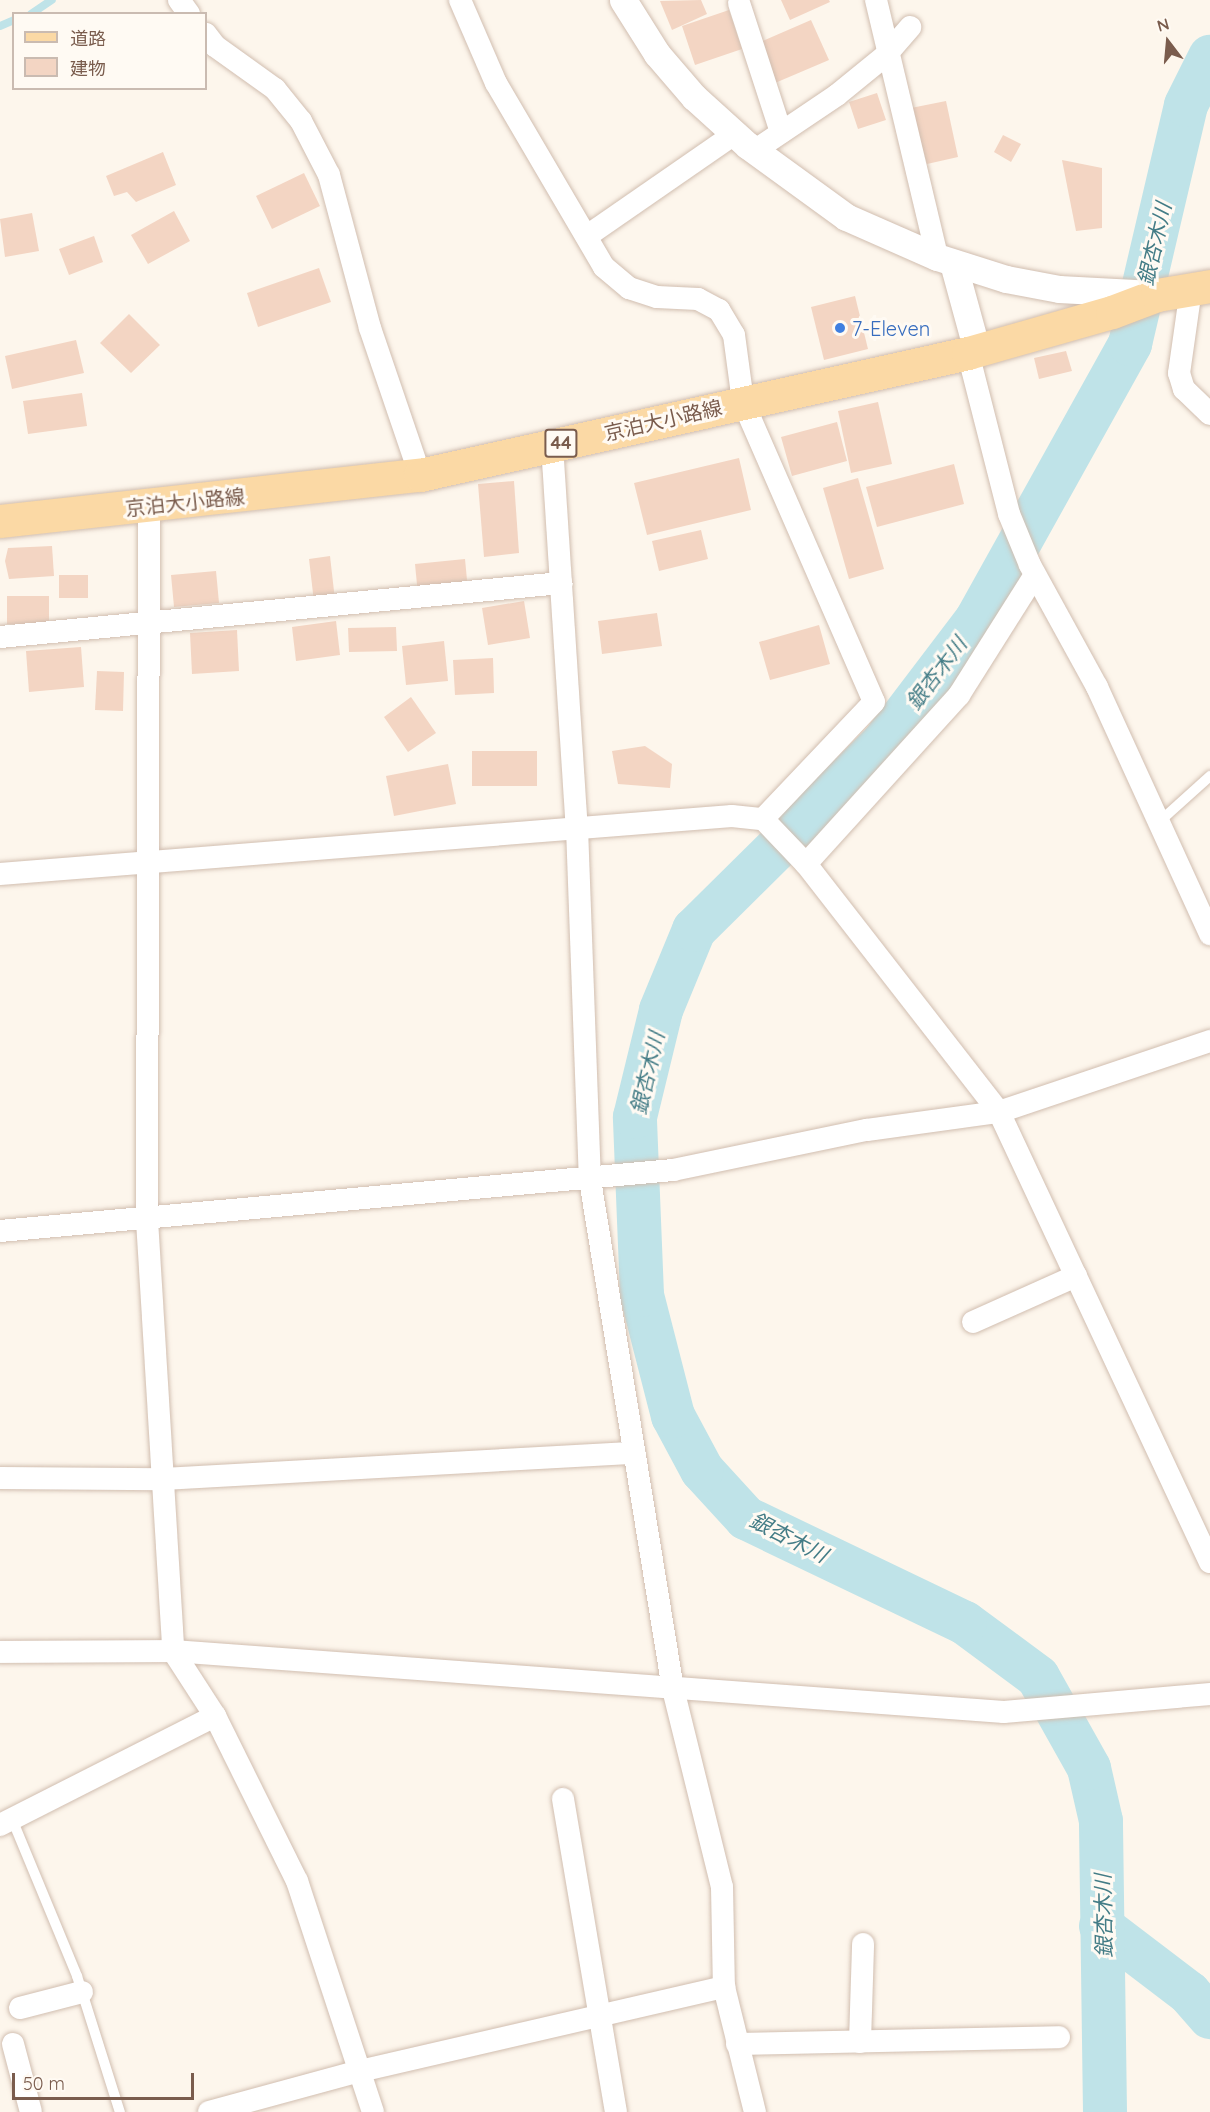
<!DOCTYPE html>
<html>
<head>
<meta charset="utf-8">
<style>
	body { margin:0 }
	#map { position:relative; width:1210px; height:2112px; overflow:hidden; background:#fdf6ec; font-family:Quicksand,"Noto Sans JP",sans-serif }
	div>[style] { position:absolute }
	.stream>* { height:8px; margin:-4px; padding:0 4px; transform-origin:4px; border-radius:4px; background:#bfe3e8 }
	.river>* { height:44px; margin:-22px; padding:0 22px; transform-origin:22px; border-radius:22px; background:#bfe3e8 }
	.building>* { inset:0; background:#f3d5c3 }
	.roads { filter:drop-shadow(0 0 2px #d1beb0) drop-shadow(0 0 2px #d1beb0) }
	.service>* { height:10px; margin:-5px; padding:0 5px; transform-origin:5px; border-radius:5px; background:#fff }
	.minor>* { height:22px; margin:-11px; padding:0 11px; transform-origin:11px; border-radius:11px; background:#fff }
	.tertiary>* { height:27px; margin:-13.5px; padding:0 13.5px; transform-origin:13.5px; border-radius:13.5px; background:#fff }
	.primary>* { height:33px; margin:-16.5px; padding:0 16.5px; transform-origin:16.5px; border-radius:16.5px; background:#fbd9a5 }
	.dots>* { width:16px; height:16px; translate:-50% -50%; box-sizing:border-box; border:3px solid #fffaf3; border-radius:50% }
	span { translate:-50% -50%; white-space:nowrap; text-align:center; line-height:1.15; -webkit-text-stroke:6px #fffaf3; paint-order:stroke }
	.shield-label span { padding:2px 4px; background:#fffaf3; border:2px solid; border-radius:4px; -webkit-text-stroke-width:0 }
	.shield-label { font-size:18px; color:#7a5c4d; font-weight:700 }
	.shop-label { font-size:20px; color:#366cbe }
	.left { translate:0 -50%; text-align:left }
	.street-label { font-size:20px; color:#7a5c4d }
	.water-label { font-size:21px; color:#437c86; font-style:italic }
	.legend { position:absolute; left:12px; top:12px; width:195px; height:78px; box-sizing:border-box; background:#fffaf3; border:2px solid #cabbb1; margin:0; padding:8px 10px; list-style:none; font-size:18px; color:#7a5c4d }
	.legend li { display:flex; align-items:center; gap:12px; height:30px }
	.legend b { width:30px; border:2px solid #cabbb1 }
	.north { position:absolute; left:1138px; top:12px; width:60px; height:60px; -webkit-text-stroke:4px #fffaf3; paint-order:stroke; rotate:344deg; font-size:16px; font-weight:700; line-height:24px; text-align:center; color:#7a5c4d }
	.north::after { content:''; display:block; margin:auto; width:21px; height:27px; background:#7a5c4d; clip-path:polygon(50% 0,100% 100%,50% 72%,0 100%) }
	.scale { position:absolute; left:12px; top:2073px; width:182px; height:27px; box-sizing:border-box; border:3px solid #7a5c4d; border-top:0; padding-left:8px; font-size:18px; line-height:21px; white-space:nowrap; color:#7a5c4d; -webkit-text-stroke:4px #fffaf3; paint-order:stroke }
</style>
</head>
<body>
<div id="map">
	<div class="stream">
		<div style="left:31px;top:14px;width:25px;rotate:-34deg"></div>
		<div style="left:0;top:26px;width:15px;rotate:-23deg"></div>
	</div>
	<div class="river">
		<div style="left:1101px;top:1926px;width:111px;rotate:37.3deg"></div>
		<div style="left:1189px;top:1993px;width:32px;rotate:49deg"></div>
		<div style="left:1105px;top:2112px;width:291px;rotate:-90.8deg"></div>
		<div style="left:1101px;top:1821px;width:54px;rotate:-102.8deg"></div>
		<div style="left:1089px;top:1768px;width:104px;rotate:-119.3deg"></div>
		<div style="left:1038px;top:1677px;width:91px;rotate:-143.5deg"></div>
		<div style="left:965px;top:1623px;width:243px;rotate:-154.4deg"></div>
		<div style="left:746px;top:1518px;width:65px;rotate:-132.5deg"></div>
		<div style="left:702px;top:1470px;width:61px;rotate:-118.2deg"></div>
		<div style="left:673px;top:1416px;width:125px;rotate:-104.4deg"></div>
		<div style="left:642px;top:1295px;width:178px;rotate:-92.3deg"></div>
		<div style="left:635px;top:1117px;width:110px;rotate:-76.3deg"></div>
		<div style="left:661px;top:1010px;width:87px;rotate:-67.6deg"></div>
		<div style="left:694px;top:930px;width:266px;rotate:-44.7deg"></div>
		<div style="left:883px;top:743px;width:156px;rotate:-52.8deg"></div>
		<div style="left:977px;top:619px;width:315px;rotate:-60.9deg"></div>
		<div style="left:1130px;top:344px;width:245px;rotate:-76.8deg"></div>
		<div style="left:1186px;top:105px;width:54px;rotate:-63.4deg"></div>
	</div>
	<div class="building">
		<div style="clip-path:polygon(701px 0,707px 14px,672px 30px,660px 1px)"></div>
		<div style="clip-path:polygon(781px 0,829px 0,830px 2px,790px 20px)"></div>
		<div style="clip-path:polygon(729px 10px,742px 49px,695px 65px,682px 26px)"></div>
		<div style="clip-path:polygon(811px 20px,829px 60px,775px 83px,758px 43px)"></div>
		<div style="clip-path:polygon(877px 93px,886px 120px,858px 129px,849px 102px)"></div>
		<div style="clip-path:polygon(946px 101px,958px 157px,927px 164px,911px 108px)"></div>
		<div style="clip-path:polygon(1003px 135px,1021px 144px,1011px 162px,994px 152px)"></div>
		<div style="clip-path:polygon(163px 152px,176px 185px,136px 202px,127px 192px,114px 196px,106px 176px)"></div>
		<div style="clip-path:polygon(1062px 160px,1102px 168px,1102px 228px,1076px 231px)"></div>
		<div style="clip-path:polygon(304px 173px,320px 206px,272px 229px,256px 196px)"></div>
		<div style="clip-path:polygon(174px 211px,190px 241px,148px 264px,131px 235px)"></div>
		<div style="clip-path:polygon(32px 213px,39px 251px,5px 257px,0 219px)"></div>
		<div style="clip-path:polygon(94px 236px,103px 262px,69px 275px,59px 249px)"></div>
		<div style="clip-path:polygon(319px 268px,331px 302px,258px 327px,247px 293px)"></div>
		<div style="clip-path:polygon(855px 296px,868px 349px,824px 360px,811px 307px)"></div>
		<div style="clip-path:polygon(129px 314px,160px 345px,131px 373px,100px 343px)"></div>
		<div style="clip-path:polygon(76px 340px,84px 373px,12px 389px,5px 356px)"></div>
		<div style="clip-path:polygon(1066px 351px,1072px 371px,1039px 379px,1034px 358px)"></div>
		<div style="clip-path:polygon(82px 393px,87px 426px,28px 434px,23px 401px)"></div>
		<div style="clip-path:polygon(878px 402px,892px 464px,851px 473px,838px 411px)"></div>
		<div style="clip-path:polygon(837px 422px,847px 461px,792px 476px,781px 437px)"></div>
		<div style="clip-path:polygon(739px 458px,751px 510px,647px 535px,634px 483px)"></div>
		<div style="clip-path:polygon(954px 464px,964px 504px,877px 527px,866px 487px)"></div>
		<div style="clip-path:polygon(858px 478px,884px 569px,849px 579px,823px 488px)"></div>
		<div style="clip-path:polygon(514px 481px,519px 553px,484px 557px,478px 484px)"></div>
		<div style="clip-path:polygon(701px 530px,708px 559px,659px 571px,652px 541px)"></div>
		<div style="clip-path:polygon(52px 546px,54px 576px,9px 579px,5px 561px,8px 548px)"></div>
		<div style="clip-path:polygon(330px 556px,335px 600px,314px 602px,309px 559px)"></div>
		<div style="clip-path:polygon(465px 559px,468px 591px,418px 595px,415px 564px)"></div>
		<div style="clip-path:polygon(216px 571px,219px 603px,174px 607px,171px 575px)"></div>
		<div style="clip-path:polygon(59px 575px,88px 575px,88px 598px,59px 598px)"></div>
		<div style="clip-path:polygon(7px 596px,49px 596px,49px 624px,7px 624px)"></div>
		<div style="clip-path:polygon(524px 601px,530px 638px,488px 645px,482px 608px)"></div>
		<div style="clip-path:polygon(657px 613px,662px 646px,602px 654px,598px 621px)"></div>
		<div style="clip-path:polygon(336px 621px,340px 655px,296px 661px,292px 627px)"></div>
		<div style="clip-path:polygon(819px 625px,830px 664px,770px 680px,759px 642px)"></div>
		<div style="clip-path:polygon(396px 627px,397px 651px,349px 652px,348px 628px)"></div>
		<div style="clip-path:polygon(237px 630px,239px 671px,192px 674px,190px 633px)"></div>
		<div style="clip-path:polygon(444px 641px,448px 681px,406px 685px,402px 646px)"></div>
		<div style="clip-path:polygon(81px 647px,84px 687px,29px 692px,26px 651px)"></div>
		<div style="clip-path:polygon(493px 658px,494px 693px,455px 695px,453px 660px)"></div>
		<div style="clip-path:polygon(97px 671px,124px 672px,123px 711px,95px 710px)"></div>
		<div style="clip-path:polygon(411px 697px,436px 733px,408px 752px,384px 717px)"></div>
		<div style="clip-path:polygon(645px 746px,672px 764px,670px 788px,618px 784px,612px 751px)"></div>
		<div style="clip-path:polygon(472px 751px,537px 751px,537px 786px,472px 786px)"></div>
		<div style="clip-path:polygon(448px 764px,456px 804px,394px 816px,386px 776px)"></div>
	</div>
	<div class="roads">
		<div class="service">
			<div style="left:1159px;top:822px;width:69px;rotate:-42deg"></div>
			<div style="left:12px;top:1819px;width:170px;rotate:67.5deg"></div>
			<div style="left:77px;top:1976px;width:143px;rotate:72.5deg"></div>
		</div>
		<div class="minor">
			<div style="left:179px;top:0;width:17px;rotate:54deg"></div>
			<div style="left:460px;top:0;width:90px;rotate:66.6deg"></div>
			<div style="left:496px;top:83px;width:213px;rotate:59.6deg"></div>
			<div style="left:604px;top:267px;width:33px;rotate:40deg"></div>
			<div style="left:629px;top:288px;width:29px;rotate:18deg"></div>
			<div style="left:657px;top:297px;width:41px;rotate:2.8deg"></div>
			<div style="left:698px;top:299px;width:24px;rotate:28deg"></div>
			<div style="left:719px;top:310px;width:29px;rotate:59deg"></div>
			<div style="left:734px;top:335px;width:68px;rotate:82.3deg"></div>
			<div style="left:743px;top:402px;width:327px;rotate:66.4deg"></div>
			<div style="left:874px;top:702px;width:161px;rotate:133.5deg"></div>
			<div style="left:876px;top:0;width:264px;rotate:76.6deg"></div>
			<div style="left:739px;top:3px;width:136px;rotate:72deg"></div>
			<div style="left:206px;top:34px;width:15px;rotate:53deg"></div>
			<div style="left:215px;top:46px;width:74px;rotate:35.6deg"></div>
			<div style="left:275px;top:89px;width:41px;rotate:50.9deg"></div>
			<div style="left:301px;top:121px;width:61px;rotate:62.6deg"></div>
			<div style="left:329px;top:175px;width:158px;rotate:75deg"></div>
			<div style="left:370px;top:328px;width:155px;rotate:71.2deg"></div>
			<div style="left:754px;top:151px;width:100px;rotate:-34deg"></div>
			<div style="left:837px;top:95px;width:63px;rotate:-39.2deg"></div>
			<div style="left:886px;top:55px;width:37px;rotate:-49deg"></div>
			<div style="left:587px;top:236px;width:181px;rotate:-34.7deg"></div>
			<div style="left:1191px;top:289px;width:85px;rotate:98.1deg"></div>
			<div style="left:1179px;top:373px;width:17px;rotate:73deg"></div>
			<div style="left:1184px;top:389px;width:36px;rotate:44deg"></div>
			<div style="left:968px;top:353px;width:166px;rotate:75.7deg"></div>
			<div style="left:1009px;top:514px;width:55px;rotate:67.6deg"></div>
			<div style="left:1030px;top:565px;width:139px;rotate:61.2deg"></div>
			<div style="left:1097px;top:687px;width:272px;rotate:65.4deg"></div>
			<div style="left:552px;top:445px;width:384px;rotate:86.3deg"></div>
			<div style="left:577px;top:828px;width:352px;rotate:87.9deg"></div>
			<div style="left:590px;top:1180px;width:516px;rotate:80.74deg"></div>
			<div style="left:673px;top:1689px;width:204px;rotate:76.1deg"></div>
			<div style="left:722px;top:1887px;width:100px;rotate:88.9deg"></div>
			<div style="left:724px;top:1987px;width:129px;rotate:76.1deg"></div>
			<div style="left:149px;top:506px;width:714px;rotate:90.16deg"></div>
			<div style="left:147px;top:1220px;width:432px;rotate:86.5deg"></div>
			<div style="left:173px;top:1651px;width:77px;rotate:57.1deg"></div>
			<div style="left:215px;top:1716px;width:184px;rotate:63.6deg"></div>
			<div style="left:297px;top:1881px;width:243px;rotate:71.8deg"></div>
			<div style="left:0;top:637px;width:564px;rotate:-5.5deg"></div>
			<div style="left:806px;top:864px;width:228px;rotate:-47.8deg"></div>
			<div style="left:959px;top:695px;width:142px;rotate:-57.7deg"></div>
			<div style="left:0;top:874px;width:734px;rotate:-4.53deg"></div>
			<div style="left:732px;top:816px;width:31px;rotate:6deg"></div>
			<div style="left:763px;top:819px;width:62px;rotate:46.3deg"></div>
			<div style="left:806px;top:864px;width:314px;rotate:52.1deg"></div>
			<div style="left:999px;top:1112px;width:497px;rotate:64.9deg"></div>
			<div style="left:0;top:1231px;width:676px;rotate:-5.18deg"></div>
			<div style="left:673px;top:1170px;width:198px;rotate:-11.7deg"></div>
			<div style="left:867px;top:1130px;width:133px;rotate:-7.8deg"></div>
			<div style="left:999px;top:1112px;width:223px;rotate:-18.6deg"></div>
			<div style="left:973px;top:1322px;width:113px;rotate:-24.1deg"></div>
			<div style="left:0;top:1478px;width:163px;rotate:0.4deg"></div>
			<div style="left:163px;top:1479px;width:472px;rotate:-3.2deg"></div>
			<div style="left:0;top:1652px;width:173px;rotate:-0.3deg"></div>
			<div style="left:173px;top:1651px;width:833px;rotate:4.2deg"></div>
			<div style="left:1004px;top:1712px;width:207px;rotate:-5deg"></div>
			<div style="left:563px;top:1799px;width:317px;rotate:80.4deg"></div>
			<div style="left:0;top:1825px;width:241px;rotate:-26.9deg"></div>
			<div style="left:20px;top:2008px;width:64px;rotate:-14.5deg"></div>
			<div style="left:860px;top:2042px;width:98px;rotate:-88.2deg"></div>
			<div style="left:13px;top:2044px;width:70px;rotate:75.2deg"></div>
			<div style="left:737px;top:2044px;width:322px;rotate:-1.2deg"></div>
			<div style="left:209px;top:2112px;width:156px;rotate:-15.2deg"></div>
			<div style="left:360px;top:2071px;width:374px;rotate:-13deg"></div>
		</div>
		<div class="tertiary">
			<div style="left:623px;top:0;width:64px;rotate:57.8deg"></div>
			<div style="left:657px;top:54px;width:57px;rotate:49.3deg"></div>
			<div style="left:694px;top:97px;width:72px;rotate:42.2deg"></div>
			<div style="left:747px;top:145px;width:122px;rotate:36deg"></div>
			<div style="left:846px;top:217px;width:99px;rotate:23.7deg"></div>
			<div style="left:937px;top:257px;width:72px;rotate:17.7deg"></div>
			<div style="left:1006px;top:279px;width:54px;rotate:10.7deg"></div>
			<div style="left:1059px;top:289px;width:94px;rotate:3deg"></div>
			<div style="left:953px;top:263px;width:91px;rotate:74.7deg"></div>
		</div>
		<div class="primary">
			<div style="left:0;top:521px;width:423px;rotate:-6.3deg"></div>
			<div style="left:420px;top:475px;width:561px;rotate:-12.55deg"></div>
			<div style="left:968px;top:353px;width:150px;rotate:-15.9deg"></div>
			<div style="left:1112px;top:312px;width:48px;rotate:-20.7deg"></div>
			<div style="left:1157px;top:295px;width:54px;rotate:-9.6deg"></div>
		</div>
	</div>
	<div class="dots">
		<div style="left:840px;top:328px;background:#3f7fe0"></div>
	</div>
	<div class="shield-label">
		<span style="left:561px;top:443px">44</span>
	</div>
	<div class="shop-label">
		<span class="left" style="left:852px;top:328px">7-Eleven</span>
	</div>
	<div class="street-label">
		<span style="left:663px;top:420px;rotate:-13deg">京泊大小路線</span>
		<span style="left:185px;top:502px;rotate:-6deg">京泊大小路線</span>
	</div>
	<div class="water-label">
		<span style="left:1154px;top:244px;rotate:-77deg">銀杏木川</span>
		<span style="left:936px;top:673px;rotate:-53deg">銀杏木川</span>
		<span style="left:647px;top:1073px;rotate:-77deg">銀杏木川</span>
		<span style="left:789px;top:1537px;rotate:27deg">銀杏木川</span>
		<span style="left:1103px;top:1916px;rotate:-91deg">銀杏木川</span>
	</div>
	<ul class="legend">
	<li><b style="height:8px;background:#fbd9a5"></b>道路</li>
	<li><b style="height:16px;background:#f3d5c3"></b>建物</li>
	</ul>
	<div class="north">N</div>
	<div class="scale">50 m</div>
</div>
</body>
</html>
